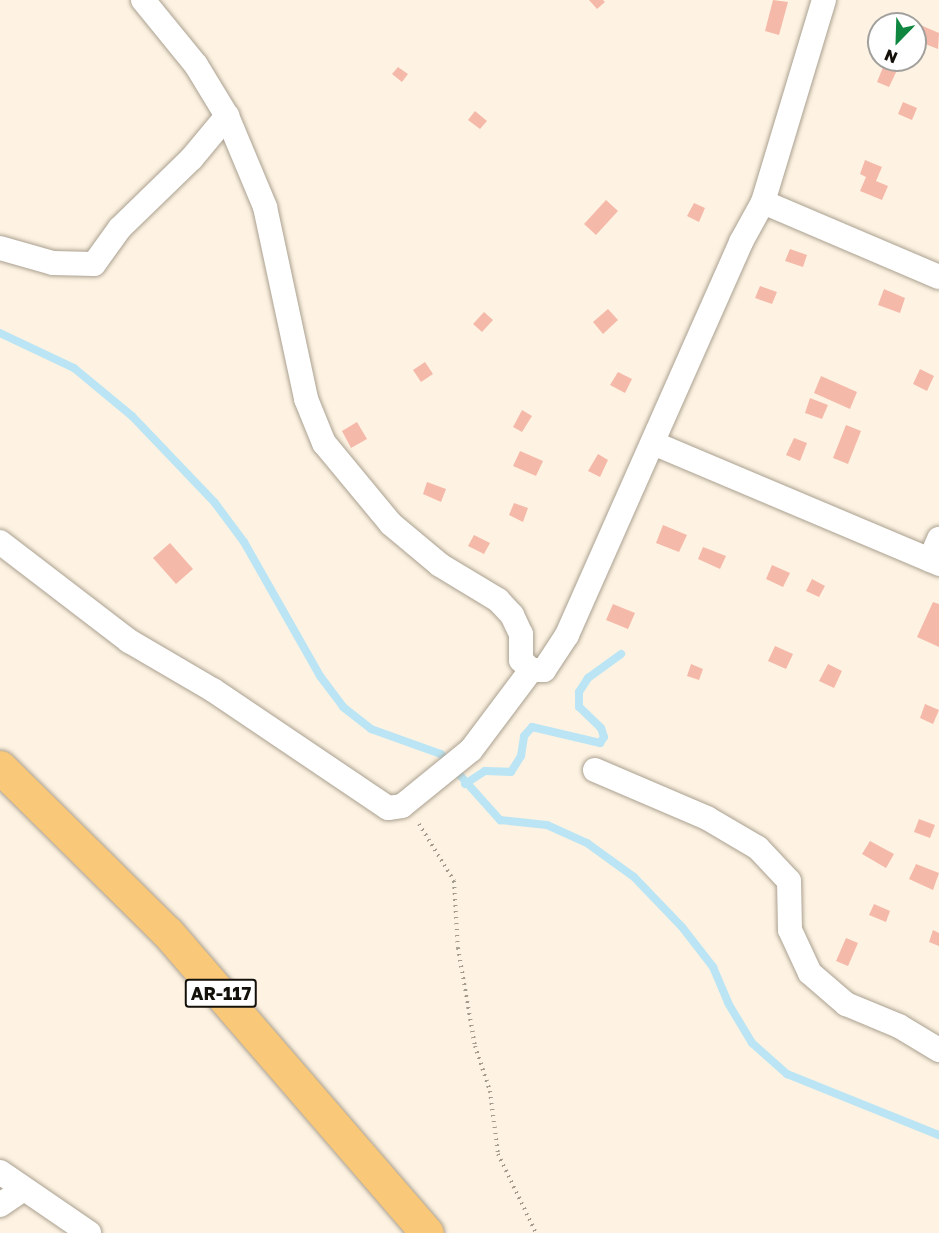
<!DOCTYPE html>
<html>
<head>
<meta charset="utf-8">
<style>
	body { margin:0 }
	#map { position:relative; width:939px; height:1233px; overflow:hidden; background:#fef3e2; font-family:"Golos Text",sans-serif }
	div>[style] { position:absolute }
	.stream>* { height:8px; margin:-4px; padding:0 4px; transform-origin:4px; border-radius:4px; background:#bbe5f4 }
	.building>* { inset:0; background:#f5b9aa }
	.path>* { height:4px; margin-top:-2px; transform-origin:0; background:repeating-linear-gradient(90deg,#a29b8e 0 1.5px,transparent 0 6px) }
	.roads { filter:drop-shadow(0 0 2px #aaa090) drop-shadow(0 0 2px #aaa090) }
	.minor>* { height:24px; margin:-12px; padding:0 12px; transform-origin:12px; border-radius:12px; background:#fff }
	.primary>* { height:33px; margin:-16.5px; padding:0 16.5px; transform-origin:16.5px; border-radius:16.5px; background:#fac879 }
	span { translate:-50% -50%; white-space:nowrap; text-align:center; line-height:1.15; -webkit-text-stroke:4.5px #fff; paint-order:stroke }
	.shield-label span { padding:2px 4px; background:#fff; border:2px solid; border-radius:4px; -webkit-text-stroke-width:0 }
	.shield-label { font-size:18px; color:#14110b; font-weight:700 }
	.north { position:absolute; left:867px; top:12px; width:60px; height:60px; box-sizing:border-box; background:#fff; border:2px solid #a1a09d; border-radius:50%; rotate:203deg; font-size:16px; font-weight:700; line-height:24px; text-align:center; color:#14110b }
	.north::after { content:''; display:block; margin:auto; width:21px; height:27px; background:#108741; clip-path:polygon(50% 0,100% 100%,50% 72%,0 100%) }
</style>
</head>
<body>
<div id="map">
	<div class="stream">
		<div style="left:0;top:333px;width:82px;rotate:25.3deg"></div>
		<div style="left:74px;top:368px;width:75px;rotate:39.6deg"></div>
		<div style="left:132px;top:416px;width:120px;rotate:46.3deg"></div>
		<div style="left:215px;top:503px;width:49px;rotate:53.4deg"></div>
		<div style="left:244px;top:542px;width:154px;rotate:60.4deg"></div>
		<div style="left:320px;top:676px;width:39px;rotate:53deg"></div>
		<div style="left:343px;top:707px;width:36px;rotate:38deg"></div>
		<div style="left:371px;top:729px;width:74px;rotate:19.7deg"></div>
		<div style="left:441px;top:754px;width:89px;rotate:48.2deg"></div>
		<div style="left:500px;top:820px;width:47px;rotate:6.1deg"></div>
		<div style="left:547px;top:825px;width:44px;rotate:24.2deg"></div>
		<div style="left:587px;top:843px;width:58px;rotate:35.9deg"></div>
		<div style="left:634px;top:877px;width:69px;rotate:46.2deg"></div>
		<div style="left:682px;top:927px;width:51px;rotate:52.2deg"></div>
		<div style="left:713px;top:967px;width:39px;rotate:67deg"></div>
		<div style="left:728px;top:1003px;width:47px;rotate:59deg"></div>
		<div style="left:752px;top:1043px;width:47px;rotate:41.5deg"></div>
		<div style="left:787px;top:1074px;width:164px;rotate:21.9deg"></div>
		<div style="left:465px;top:784px;width:24px;rotate:-33deg"></div>
		<div style="left:485px;top:771px;width:26px;rotate:2deg"></div>
		<div style="left:511px;top:772px;width:19px;rotate:-58deg"></div>
		<div style="left:521px;top:756px;width:20px;rotate:-81deg"></div>
		<div style="left:524px;top:736px;width:12px;rotate:-48deg"></div>
		<div style="left:532px;top:727px;width:70px;rotate:13.2deg"></div>
		<div style="left:600px;top:743px;width:7px;rotate:-56deg"></div>
		<div style="left:604px;top:737px;width:9px;rotate:-108deg"></div>
		<div style="left:601px;top:728px;width:30px;rotate:-136deg"></div>
		<div style="left:579px;top:707px;width:15px;rotate:-90deg"></div>
		<div style="left:579px;top:692px;width:17px;rotate:-57deg"></div>
		<div style="left:588px;top:678px;width:41px;rotate:-36deg"></div>
	</div>
	<div class="building">
		<div style="clip-path:polygon(589px 0,603px 0,605px 2px,597px 9px)"></div>
		<div style="clip-path:polygon(773px 0,788px 2px,779px 35px,765px 31px)"></div>
		<div style="clip-path:polygon(918px 24px,939px 33px,938px 49px,915px 40px)"></div>
		<div style="clip-path:polygon(886px 60px,900px 64px,889px 87px,877px 82px)"></div>
		<div style="clip-path:polygon(398px 67px,408px 74px,402px 82px,392px 74px)"></div>
		<div style="clip-path:polygon(903px 102px,917px 108px,912px 120px,898px 114px)"></div>
		<div style="clip-path:polygon(475px 111px,487px 121px,480px 129px,468px 120px)"></div>
		<div style="clip-path:polygon(865px 160px,882px 167px,876px 181px,888px 186px,882px 200px,860px 191px,866px 177px,860px 174px)"></div>
		<div style="clip-path:polygon(606px 200px,618px 211px,596px 235px,584px 224px)"></div>
		<div style="clip-path:polygon(694px 203px,705px 208px,699px 222px,687px 216px)"></div>
		<div style="clip-path:polygon(790px 249px,807px 255px,803px 267px,785px 261px)"></div>
		<div style="clip-path:polygon(760px 286px,777px 292px,772px 304px,755px 298px)"></div>
		<div style="clip-path:polygon(884px 289px,905px 298px,900px 313px,878px 305px)"></div>
		<div style="clip-path:polygon(608px 309px,618px 320px,603px 334px,593px 322px)"></div>
		<div style="clip-path:polygon(484px 312px,493px 320px,482px 332px,473px 324px)"></div>
		<div style="clip-path:polygon(425px 362px,433px 374px,421px 382px,413px 370px)"></div>
		<div style="clip-path:polygon(920px 369px,934px 376px,927px 391px,913px 384px)"></div>
		<div style="clip-path:polygon(618px 372px,632px 379px,625px 393px,610px 385px)"></div>
		<div style="clip-path:polygon(821px 376px,857px 392px,850px 409px,814px 393px)"></div>
		<div style="clip-path:polygon(810px 398px,828px 405px,822px 419px,805px 413px)"></div>
		<div style="clip-path:polygon(522px 410px,532px 416px,522px 432px,513px 427px)"></div>
		<div style="clip-path:polygon(357px 422px,367px 439px,351px 448px,342px 431px)"></div>
		<div style="clip-path:polygon(846px 425px,861px 431px,848px 464px,833px 458px)"></div>
		<div style="clip-path:polygon(794px 438px,807px 443px,800px 461px,786px 455px)"></div>
		<div style="clip-path:polygon(520px 451px,543px 461px,536px 476px,513px 466px)"></div>
		<div style="clip-path:polygon(598px 454px,608px 460px,600px 477px,588px 471px)"></div>
		<div style="clip-path:polygon(427px 482px,446px 489px,441px 502px,423px 494px)"></div>
		<div style="clip-path:polygon(514px 503px,528px 508px,523px 522px,509px 515px)"></div>
		<div style="clip-path:polygon(663px 525px,687px 535px,679px 552px,656px 543px)"></div>
		<div style="clip-path:polygon(474px 535px,490px 543px,484px 554px,468px 546px)"></div>
		<div style="clip-path:polygon(170px 543px,193px 569px,176px 584px,153px 558px)"></div>
		<div style="clip-path:polygon(703px 547px,726px 556px,720px 569px,698px 559px)"></div>
		<div style="clip-path:polygon(772px 565px,790px 573px,783px 587px,766px 579px)"></div>
		<div style="clip-path:polygon(812px 579px,825px 586px,819px 597px,806px 591px)"></div>
		<div style="clip-path:polygon(933px 602px,939px 604px,939px 647px,917px 637px)"></div>
		<div style="clip-path:polygon(613px 604px,635px 613px,628px 629px,606px 620px)"></div>
		<div style="clip-path:polygon(775px 646px,793px 654px,786px 669px,768px 661px)"></div>
		<div style="clip-path:polygon(691px 664px,703px 669px,699px 680px,687px 676px)"></div>
		<div style="clip-path:polygon(828px 664px,842px 671px,834px 688px,819px 681px)"></div>
		<div style="clip-path:polygon(925px 704px,939px 710px,933px 724px,920px 718px)"></div>
		<div style="clip-path:polygon(919px 819px,935px 825px,930px 838px,914px 832px)"></div>
		<div style="clip-path:polygon(870px 841px,894px 854px,886px 868px,862px 854px)"></div>
		<div style="clip-path:polygon(916px 864px,939px 873px,933px 890px,909px 879px)"></div>
		<div style="clip-path:polygon(874px 904px,890px 911px,886px 922px,869px 915px)"></div>
		<div style="clip-path:polygon(933px 930px,939px 933px,939px 946px,929px 942px)"></div>
		<div style="clip-path:polygon(846px 938px,858px 943px,848px 966px,836px 961px)"></div>
	</div>
	<div class="path">
		<div style="left:419px;top:824px;width:67px;rotate:58.4deg"></div>
		<div style="left:454px;top:881px;width:67px;rotate:86.6deg"></div>
		<div style="left:458px;top:948px;width:99px;rotate:80.2deg"></div>
		<div style="left:475px;top:1046px;width:47px;rotate:71.6deg"></div>
		<div style="left:490px;top:1091px;width:64px;rotate:82.8deg"></div>
		<div style="left:498px;top:1154px;width:88px;rotate:64.3deg"></div>
	</div>
	<div class="roads">
		<div class="minor">
			<div style="left:143px;top:0;width:84px;rotate:50.8deg"></div>
			<div style="left:196px;top:65px;width:60px;rotate:58.7deg"></div>
			<div style="left:227px;top:116px;width:99px;rotate:67.3deg"></div>
			<div style="left:265px;top:207px;width:196px;rotate:77.9deg"></div>
			<div style="left:306px;top:399px;width:48px;rotate:67.8deg"></div>
			<div style="left:324px;top:443px;width:105px;rotate:50.4deg"></div>
			<div style="left:391px;top:524px;width:64px;rotate:39.9deg"></div>
			<div style="left:440px;top:565px;width:68px;rotate:31.1deg"></div>
			<div style="left:498px;top:600px;width:21px;rotate:47deg"></div>
			<div style="left:512px;top:615px;width:21px;rotate:65deg"></div>
			<div style="left:521px;top:634px;width:26px;rotate:90deg"></div>
			<div style="left:521px;top:660px;width:14px;rotate:45deg"></div>
			<div style="left:531px;top:670px;width:13px"></div>
			<div style="left:544px;top:670px;width:42px;rotate:-56.7deg"></div>
			<div style="left:567px;top:635px;width:430px;rotate:-66.1deg"></div>
			<div style="left:741px;top:242px;width:46px;rotate:-61.2deg"></div>
			<div style="left:763px;top:202px;width:211px;rotate:-73.2deg"></div>
			<div style="left:763px;top:202px;width:191px;rotate:23.1deg"></div>
			<div style="left:0;top:248px;width:55px;rotate:15.8deg"></div>
			<div style="left:53px;top:263px;width:41px;rotate:1.4deg"></div>
			<div style="left:94px;top:264px;width:44px;rotate:-54.2deg"></div>
			<div style="left:120px;top:228px;width:100px;rotate:-44.2deg"></div>
			<div style="left:192px;top:158px;width:55px;rotate:-50.2deg"></div>
			<div style="left:653px;top:443px;width:311px;rotate:22.9deg"></div>
			<div style="left:0;top:542px;width:163px;rotate:37.5deg"></div>
			<div style="left:129px;top:641px;width:97px;rotate:30.3deg"></div>
			<div style="left:213px;top:690px;width:211px;rotate:34deg"></div>
			<div style="left:388px;top:808px;width:14px;rotate:-8deg"></div>
			<div style="left:402px;top:806px;width:89px;rotate:-39.1deg"></div>
			<div style="left:471px;top:750px;width:100px;rotate:-53.1deg"></div>
			<div style="left:930px;top:560px;width:23px;rotate:-67deg"></div>
			<div style="left:595px;top:770px;width:122px;rotate:23.2deg"></div>
			<div style="left:707px;top:818px;width:59px;rotate:30.5deg"></div>
			<div style="left:758px;top:848px;width:45px;rotate:46.8deg"></div>
			<div style="left:789px;top:881px;width:49px;rotate:88.8deg"></div>
			<div style="left:790px;top:930px;width:47px;rotate:65.1deg"></div>
			<div style="left:810px;top:973px;width:48px;rotate:40.7deg"></div>
			<div style="left:846px;top:1004px;width:57px;rotate:22.5deg"></div>
			<div style="left:899px;top:1026px;width:47px;rotate:31deg"></div>
			<div style="left:0;top:1172px;width:108px;rotate:34.4deg"></div>
			<div style="left:0;top:1205px;width:27px;rotate:-34deg"></div>
		</div>
		<div class="primary">
			<div style="left:0;top:767px;width:236px;rotate:44.7deg"></div>
			<div style="left:168px;top:933px;width:396px;rotate:49.2deg"></div>
		</div>
	</div>
	<div class="shield-label">
		<span style="left:221px;top:993px">AR-117</span>
	</div>
	<div class="north">N</div>
</div>
</body>
</html>
